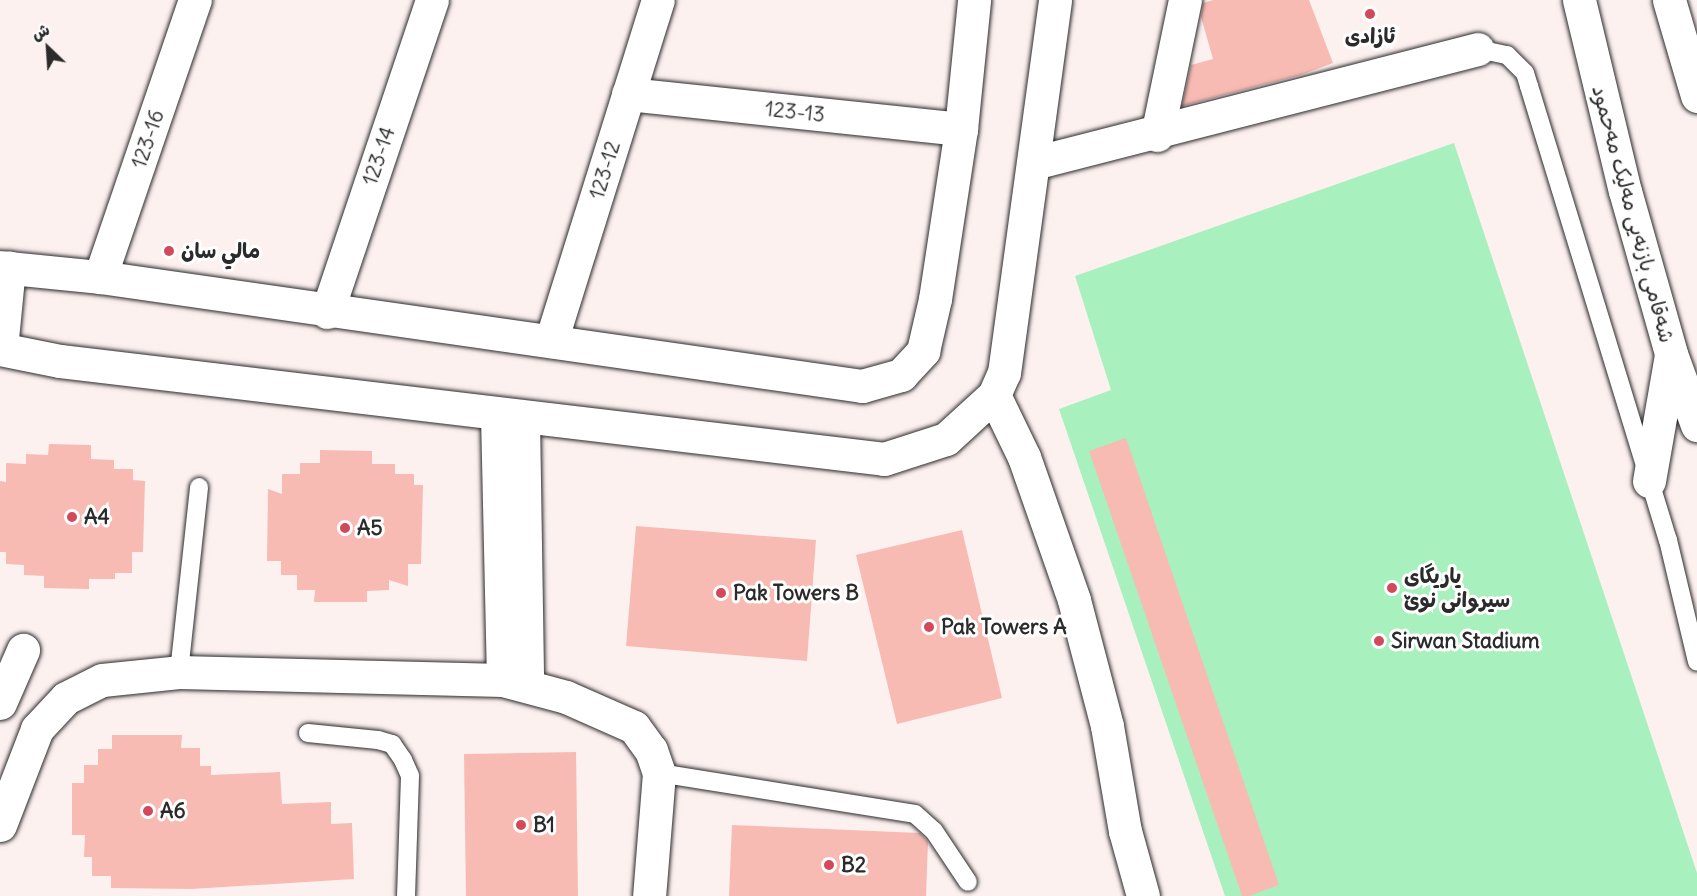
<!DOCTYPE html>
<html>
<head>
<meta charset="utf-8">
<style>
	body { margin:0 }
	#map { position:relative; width:1697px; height:896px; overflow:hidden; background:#fdf1f0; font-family:Delius,"Playpen Sans Arabic",sans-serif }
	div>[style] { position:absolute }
	.green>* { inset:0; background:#a8f0bd }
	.building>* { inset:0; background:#f7bbb4 }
	.roads { filter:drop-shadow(0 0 2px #2b2b2b) drop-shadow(0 0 2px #2b2b2b) }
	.service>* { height:18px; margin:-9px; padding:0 9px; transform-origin:9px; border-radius:9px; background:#fff }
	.minor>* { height:33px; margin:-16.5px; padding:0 16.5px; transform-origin:16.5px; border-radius:16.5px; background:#fff }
	.tertiary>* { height:33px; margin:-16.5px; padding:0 16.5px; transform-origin:16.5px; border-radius:16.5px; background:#fff }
	.trunk>* { height:33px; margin:-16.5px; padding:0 16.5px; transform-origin:16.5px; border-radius:16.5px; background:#fff }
	.dots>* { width:16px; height:16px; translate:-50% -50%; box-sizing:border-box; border:3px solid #fff; border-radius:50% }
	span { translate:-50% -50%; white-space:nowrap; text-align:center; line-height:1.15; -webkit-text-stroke:6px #fff; paint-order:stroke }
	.poi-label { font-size:21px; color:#2b2b2b; font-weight:700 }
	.left { translate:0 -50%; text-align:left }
	.street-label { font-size:21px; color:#2b2b2b }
	.north { position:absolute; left:18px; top:18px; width:60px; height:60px; -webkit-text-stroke:4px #fff; paint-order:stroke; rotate:335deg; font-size:16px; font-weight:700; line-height:24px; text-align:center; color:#2b2b2b }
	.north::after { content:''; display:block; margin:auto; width:21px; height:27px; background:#2b2b2b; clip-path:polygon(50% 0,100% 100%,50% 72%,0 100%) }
</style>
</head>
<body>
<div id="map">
	<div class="green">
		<div style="clip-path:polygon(1454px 143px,1697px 873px,1697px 896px,1225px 896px,1059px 409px,1111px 390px,1075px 276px)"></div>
	</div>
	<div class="building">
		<div style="clip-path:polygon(1213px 0,1309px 0,1333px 63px,1301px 75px,1182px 106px,1191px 65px,1213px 59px,1201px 17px,1203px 3px)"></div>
		<div style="clip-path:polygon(1126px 438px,1279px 885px,1249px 896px,1242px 896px,1089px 451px)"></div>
		<div style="clip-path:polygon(49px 444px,91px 445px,91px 459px,114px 460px,114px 469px,133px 469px,133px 480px,145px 481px,143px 552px,132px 552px,132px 573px,115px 573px,115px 579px,89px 579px,89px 589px,44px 588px,44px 576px,24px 575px,24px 565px,6px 564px,6px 552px,0 552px,0 481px,6px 482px,6px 463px,26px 464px,26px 454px,48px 455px)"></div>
		<div style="clip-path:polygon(320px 450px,372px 451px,372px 464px,395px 464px,395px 474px,414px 474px,414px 485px,423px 485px,421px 564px,408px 564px,408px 586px,389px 580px,389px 590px,367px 591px,367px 602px,314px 602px,315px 590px,297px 590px,297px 575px,281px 575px,281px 561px,267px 561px,268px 489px,282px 494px,282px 474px,300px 474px,300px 463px,320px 463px)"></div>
		<div style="clip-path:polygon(636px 526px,816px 540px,807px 661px,626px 646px)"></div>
		<div style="clip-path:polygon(962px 530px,1002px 698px,897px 724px,856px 555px)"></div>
		<div style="clip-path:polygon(112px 735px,182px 735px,181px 748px,200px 748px,200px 766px,211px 766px,211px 775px,280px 772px,282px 804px,331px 802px,331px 824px,352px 823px,354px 879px,191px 889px,111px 888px,111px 876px,92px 876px,92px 857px,84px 857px,85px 835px,72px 835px,72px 783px,84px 783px,84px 765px,98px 765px,98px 749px,112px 749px)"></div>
		<div style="clip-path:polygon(576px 752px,578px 896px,466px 896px,464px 754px)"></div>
		<div style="clip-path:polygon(732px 825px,920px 833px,928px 842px,926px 896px,729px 896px)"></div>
	</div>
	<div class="roads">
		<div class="service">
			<div style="left:1478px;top:49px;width:30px;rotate:12deg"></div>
			<div style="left:1507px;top:55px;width:25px;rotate:45deg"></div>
			<div style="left:1525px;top:73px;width:14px;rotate:73deg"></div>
			<div style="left:1529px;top:86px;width:475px;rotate:73deg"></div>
			<div style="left:1668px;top:540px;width:125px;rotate:76.6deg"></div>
			<div style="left:179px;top:672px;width:186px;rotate:-83.8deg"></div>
			<div style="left:308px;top:733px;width:70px;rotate:5.7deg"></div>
			<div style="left:378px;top:740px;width:15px;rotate:16deg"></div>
			<div style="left:392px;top:744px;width:19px;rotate:55deg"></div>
			<div style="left:403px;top:760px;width:17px;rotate:66deg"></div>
			<div style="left:410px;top:776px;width:120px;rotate:91.9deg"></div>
			<div style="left:659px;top:773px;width:259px;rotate:9.1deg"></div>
			<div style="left:915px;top:814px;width:25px;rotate:42deg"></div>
			<div style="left:934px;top:831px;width:61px;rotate:56.3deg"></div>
		</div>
		<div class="minor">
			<div style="left:628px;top:94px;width:335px;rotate:6deg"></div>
			<div style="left:1157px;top:135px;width:138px;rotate:-78.3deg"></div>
			<div style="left:1034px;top:163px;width:458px;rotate:-14.4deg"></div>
			<div style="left:100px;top:277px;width:293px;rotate:-71.1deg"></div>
			<div style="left:327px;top:312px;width:329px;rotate:-71.4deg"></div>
			<div style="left:551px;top:341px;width:357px;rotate:-72.6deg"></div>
			<div style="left:994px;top:395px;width:69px;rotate:64.2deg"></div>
			<div style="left:1024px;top:457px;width:151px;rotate:70.7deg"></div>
			<div style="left:1074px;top:600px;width:130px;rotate:75.3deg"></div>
			<div style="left:1107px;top:726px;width:107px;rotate:80.3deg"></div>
			<div style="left:1125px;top:831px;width:67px;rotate:74.5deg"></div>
			<div style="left:497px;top:415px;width:265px;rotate:88.7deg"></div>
			<div style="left:523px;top:418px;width:266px;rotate:89.1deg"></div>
			<div style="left:0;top:703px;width:58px;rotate:-66.5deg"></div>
			<div style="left:0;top:825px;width:103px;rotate:-68.9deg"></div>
			<div style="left:37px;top:729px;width:42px;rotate:-46.9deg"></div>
			<div style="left:66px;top:698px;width:40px;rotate:-26.6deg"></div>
			<div style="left:102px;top:680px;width:77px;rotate:-5.9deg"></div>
			<div style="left:179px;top:672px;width:324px;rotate:1.4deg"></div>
			<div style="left:503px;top:680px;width:65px;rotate:15.1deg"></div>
			<div style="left:566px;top:697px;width:74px;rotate:23.8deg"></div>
			<div style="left:634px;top:727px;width:29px;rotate:54deg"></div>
			<div style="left:651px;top:750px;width:24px;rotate:71deg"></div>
			<div style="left:659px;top:773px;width:123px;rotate:94.6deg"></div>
		</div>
		<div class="tertiary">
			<div style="left:0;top:267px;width:100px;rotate:5.7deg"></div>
			<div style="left:100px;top:277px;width:770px;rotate:8.14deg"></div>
			<div style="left:862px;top:386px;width:41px;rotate:-15.8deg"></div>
			<div style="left:901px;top:375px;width:33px;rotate:-47deg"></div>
			<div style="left:923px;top:351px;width:53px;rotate:-77deg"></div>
			<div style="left:935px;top:299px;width:172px;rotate:-81.3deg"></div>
			<div style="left:961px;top:129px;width:130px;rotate:-84.2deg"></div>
			<div style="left:0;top:349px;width:61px;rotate:11.3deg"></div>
			<div style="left:60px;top:361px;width:830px;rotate:6.78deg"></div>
			<div style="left:884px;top:459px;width:65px;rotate:-17.9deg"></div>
			<div style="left:946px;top:439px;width:65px;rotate:-42.5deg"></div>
			<div style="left:994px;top:395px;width:24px;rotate:-66deg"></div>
			<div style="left:1004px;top:373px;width:376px;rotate:-82.2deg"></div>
			<div style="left:1px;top:349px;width:82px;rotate:-84.4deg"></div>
		</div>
		<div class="trunk">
			<div style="left:1579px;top:0;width:196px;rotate:76.5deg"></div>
			<div style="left:1625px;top:191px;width:169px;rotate:74.2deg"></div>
			<div style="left:1671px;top:354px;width:76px;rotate:69.9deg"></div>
			<div style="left:1669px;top:0;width:100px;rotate:73.7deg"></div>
			<div style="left:1649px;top:481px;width:128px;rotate:-80.1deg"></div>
		</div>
	</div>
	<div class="dots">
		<div style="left:1370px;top:14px;background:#d1495b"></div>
		<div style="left:169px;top:251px;background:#d1495b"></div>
		<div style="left:72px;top:517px;background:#d1495b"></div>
		<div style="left:345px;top:528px;background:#d1495b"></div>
		<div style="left:1392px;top:588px;background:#d1495b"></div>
		<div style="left:721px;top:593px;background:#d1495b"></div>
		<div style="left:929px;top:627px;background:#d1495b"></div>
		<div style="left:1379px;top:641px;background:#d1495b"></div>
		<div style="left:148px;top:811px;background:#d1495b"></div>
		<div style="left:521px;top:825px;background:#d1495b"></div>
		<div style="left:829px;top:865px;background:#d1495b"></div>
	</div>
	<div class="poi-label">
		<span style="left:1370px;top:36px">ئازادی</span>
		<span class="left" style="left:181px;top:251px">مالي سان</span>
		<span class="left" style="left:84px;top:517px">A4</span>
		<span class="left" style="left:357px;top:528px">A5</span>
		<span class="left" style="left:1404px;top:588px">یاریگای<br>سیروانی نوێ</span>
		<span class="left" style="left:733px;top:593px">Pak Towers B</span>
		<span class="left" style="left:941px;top:627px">Pak Towers A</span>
		<span class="left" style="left:1391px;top:641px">Sirwan Stadium</span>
		<span class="left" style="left:160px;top:811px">A6</span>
		<span class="left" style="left:533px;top:825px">B1</span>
		<span class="left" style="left:841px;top:865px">B2</span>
	</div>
	<div class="street-label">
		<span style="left:795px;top:112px;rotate:6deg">123-13</span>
		<span style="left:148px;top:139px;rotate:-71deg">123-16</span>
		<span style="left:379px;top:156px;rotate:-71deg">123-14</span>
		<span style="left:605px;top:170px;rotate:-73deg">123-12</span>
		<span style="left:1633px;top:214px;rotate:75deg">شەقامی بازنەیی مەلیک مەحمود</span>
	</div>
	<div class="north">ش</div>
</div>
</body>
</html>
